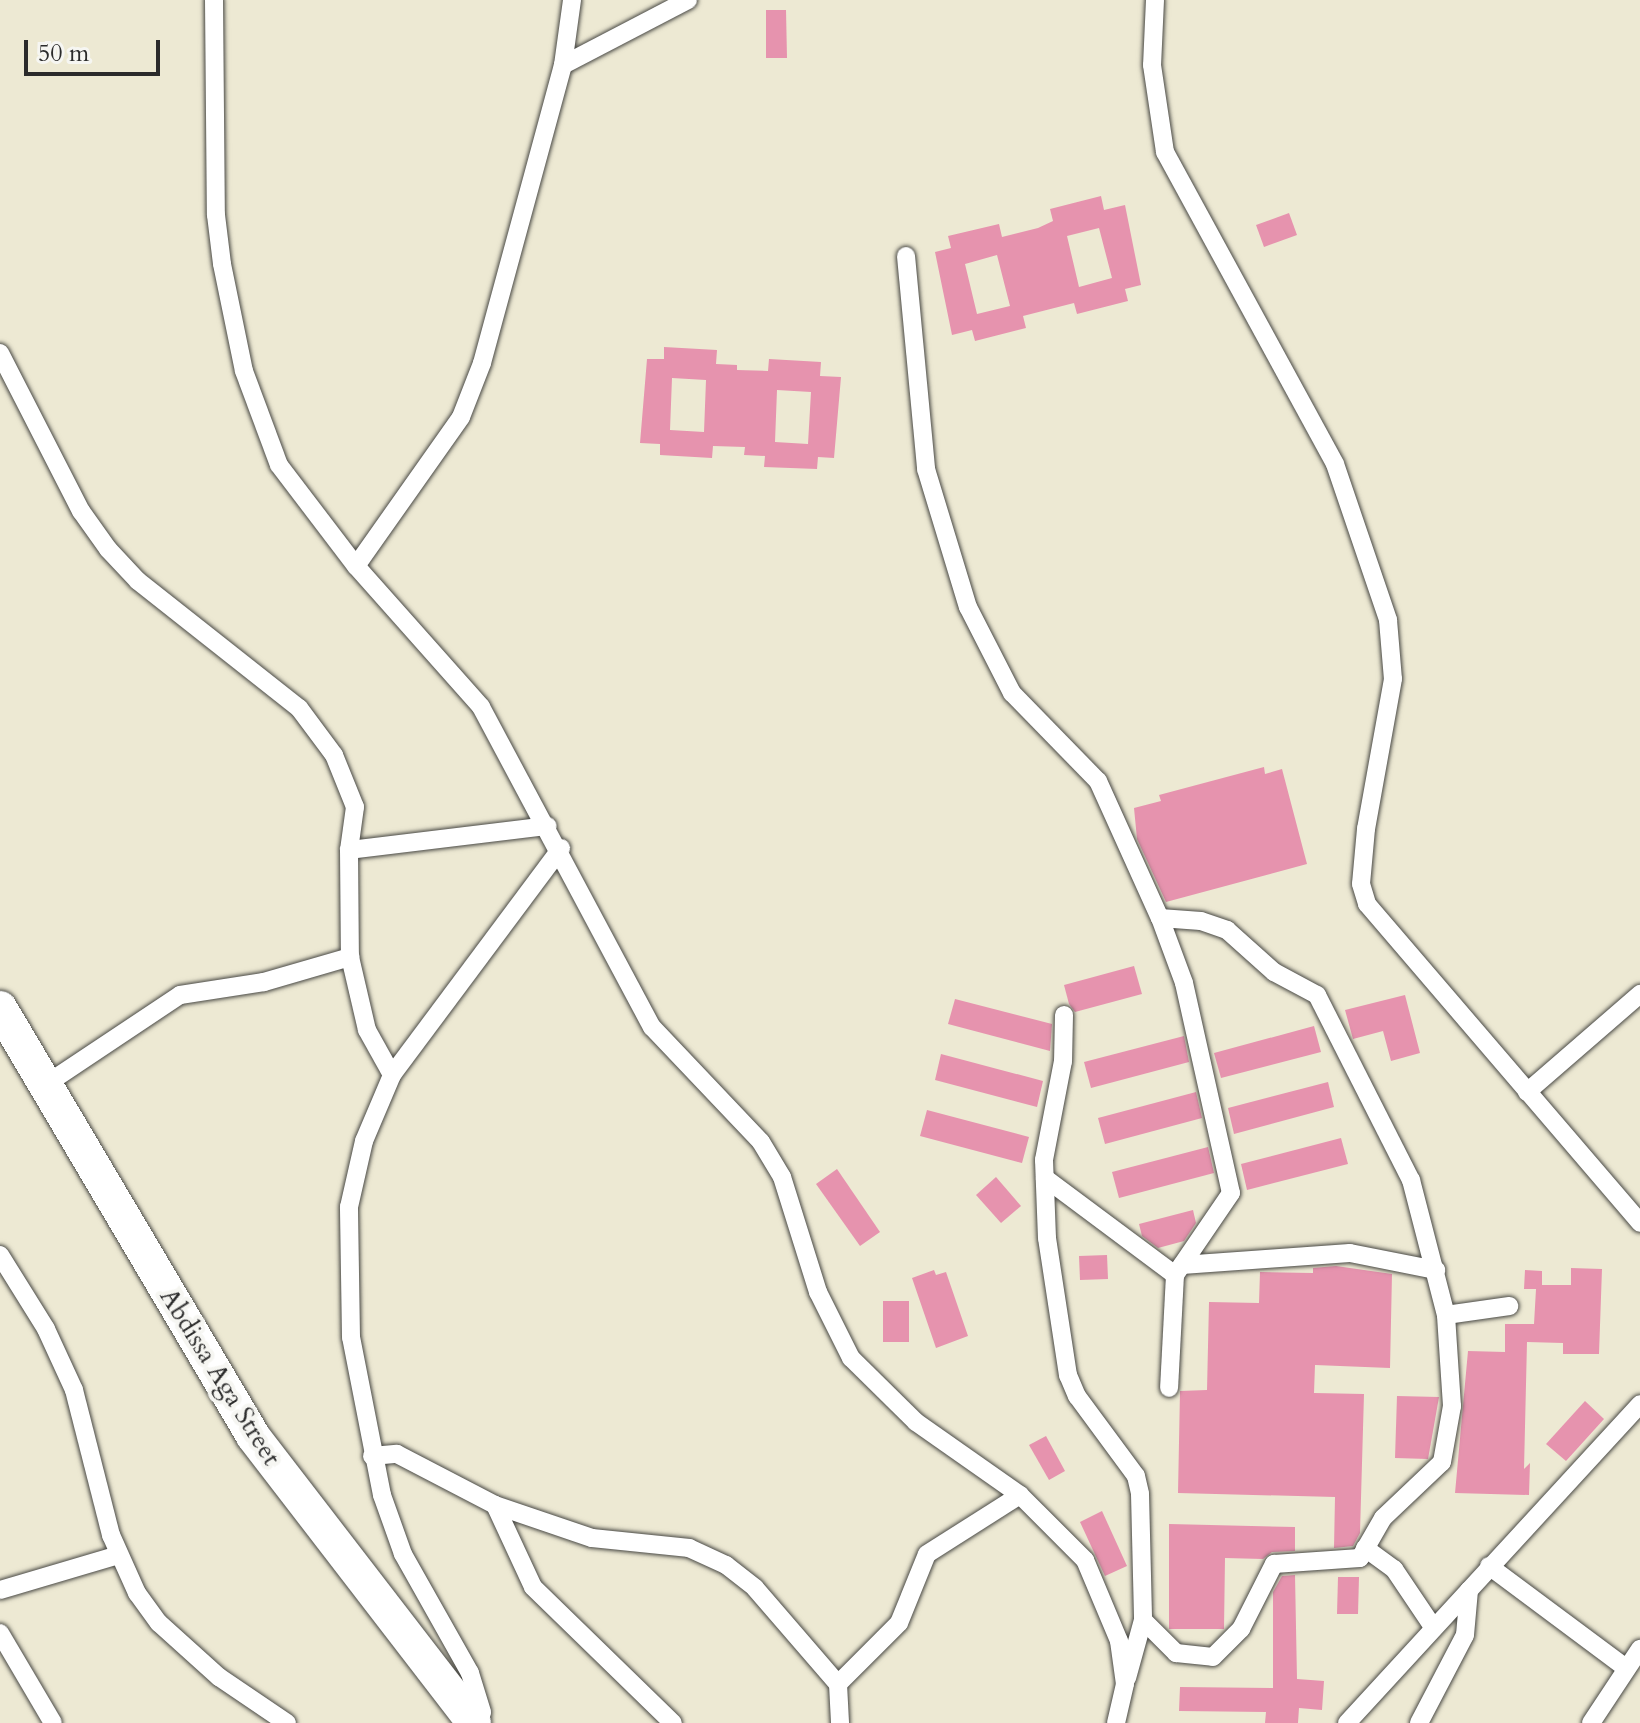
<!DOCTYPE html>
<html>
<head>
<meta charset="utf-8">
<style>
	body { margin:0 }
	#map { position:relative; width:1640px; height:1723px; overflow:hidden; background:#ede9d3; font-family:Cardo,serif }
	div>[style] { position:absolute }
	.building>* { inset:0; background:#e693ae }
	.roads { filter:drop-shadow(0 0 2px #484844) drop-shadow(0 0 2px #484844) }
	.street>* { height:18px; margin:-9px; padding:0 9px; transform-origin:9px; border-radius:9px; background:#fff }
	.highway>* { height:34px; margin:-17px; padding:0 17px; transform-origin:17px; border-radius:17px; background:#fff }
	span { translate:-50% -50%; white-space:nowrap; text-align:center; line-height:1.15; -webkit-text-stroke:8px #f6f6f2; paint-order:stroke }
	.street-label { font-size:26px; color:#2b2b2b }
	.scale { position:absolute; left:24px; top:40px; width:136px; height:36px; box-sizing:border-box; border:4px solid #2b2b2b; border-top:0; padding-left:10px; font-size:24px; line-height:28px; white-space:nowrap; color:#2b2b2b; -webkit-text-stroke:6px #f6f6f2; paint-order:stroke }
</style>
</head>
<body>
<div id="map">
	<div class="building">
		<div style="clip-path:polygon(766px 10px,786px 10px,787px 58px,766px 58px)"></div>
		<div style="clip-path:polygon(evenodd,1101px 196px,1104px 210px,1125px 205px,1141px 285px,1125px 289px,1128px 301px,1077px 314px,1074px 303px,1023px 316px,1026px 328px,975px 341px,972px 330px,952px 335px,935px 252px,951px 248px,948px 236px,999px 224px,1002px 237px,1038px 228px,1053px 221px,1050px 209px,1101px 196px,1099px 228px,1112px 278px,1079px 287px,1067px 236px,1099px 228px,1101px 196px,997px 255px,1010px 306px,977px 314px,965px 264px,997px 255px)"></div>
		<div style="clip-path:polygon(1289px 213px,1297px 235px,1264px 247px,1256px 225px)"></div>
		<div style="clip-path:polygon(evenodd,664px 347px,717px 350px,716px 364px,737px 365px,737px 370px,768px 371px,769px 359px,821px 362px,820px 376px,841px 377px,834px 458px,818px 457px,817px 469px,764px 467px,765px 456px,744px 455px,745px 447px,713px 446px,712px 458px,660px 455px,660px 444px,640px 443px,647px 359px,664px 359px,664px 347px,672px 378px,706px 380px,704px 432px,670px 430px,672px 378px,664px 347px,777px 390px,811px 392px,808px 444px,775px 442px,777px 390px)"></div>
		<div style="clip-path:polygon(1264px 767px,1265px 774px,1282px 769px,1307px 864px,1166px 902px,1137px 839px,1134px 808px,1161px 801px,1159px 795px)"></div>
		<div style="clip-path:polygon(1134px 966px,1142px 994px,1075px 1012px,1069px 1004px,1064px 985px)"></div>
		<div style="clip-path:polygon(1405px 995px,1420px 1053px,1391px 1061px,1383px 1031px,1353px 1039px,1345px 1010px)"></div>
		<div style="clip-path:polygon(955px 999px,1052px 1024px,1050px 1051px,948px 1024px)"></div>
		<div style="clip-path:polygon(1314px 1026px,1321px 1052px,1221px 1078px,1214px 1053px)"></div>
		<div style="clip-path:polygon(1184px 1036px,1189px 1062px,1091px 1088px,1084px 1062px)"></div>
		<div style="clip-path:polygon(941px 1054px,1043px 1081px,1037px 1107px,935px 1080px)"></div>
		<div style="clip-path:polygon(1328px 1082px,1334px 1107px,1234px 1134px,1228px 1108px)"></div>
		<div style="clip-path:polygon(1196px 1092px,1202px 1118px,1105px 1144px,1098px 1118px)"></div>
		<div style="clip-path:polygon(927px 1110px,1029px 1137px,1022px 1163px,920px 1136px)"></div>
		<div style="clip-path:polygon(1341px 1138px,1348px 1164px,1247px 1190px,1241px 1164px)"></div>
		<div style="clip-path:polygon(1208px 1147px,1214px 1173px,1119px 1198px,1112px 1172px)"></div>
		<div style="clip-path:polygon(837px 1169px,880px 1232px,860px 1246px,816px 1184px)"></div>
		<div style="clip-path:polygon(996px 1177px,1021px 1206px,1001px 1223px,976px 1195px)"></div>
		<div style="clip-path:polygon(1193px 1210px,1196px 1223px,1184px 1241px,1158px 1248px,1142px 1236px,1139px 1224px)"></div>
		<div style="clip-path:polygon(1107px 1255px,1108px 1279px,1080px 1280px,1079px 1256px)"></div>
		<div style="clip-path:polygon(1336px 1266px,1392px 1274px,1390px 1368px,1315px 1365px,1314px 1393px,1364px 1394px,1360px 1533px,1353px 1546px,1334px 1548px,1335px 1497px,1178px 1493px,1180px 1391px,1207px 1390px,1209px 1302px,1259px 1303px,1260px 1272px,1313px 1273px,1313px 1268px)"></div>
		<div style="clip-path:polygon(1571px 1268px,1602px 1269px,1599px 1354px,1563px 1354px,1563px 1343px,1527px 1342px,1524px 1469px,1530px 1463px,1529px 1495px,1455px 1493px,1468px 1351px,1505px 1352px,1505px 1324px,1534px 1324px,1536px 1289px,1524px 1289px,1525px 1270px,1542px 1271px,1542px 1285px,1571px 1285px)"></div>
		<div style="clip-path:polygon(934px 1270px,936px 1275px,946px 1272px,968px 1336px,936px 1348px,912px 1278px)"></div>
		<div style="clip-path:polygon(883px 1301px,909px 1301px,909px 1342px,883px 1342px)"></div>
		<div style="clip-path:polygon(1397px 1396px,1439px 1397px,1428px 1459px,1395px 1458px)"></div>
		<div style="clip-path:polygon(1585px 1401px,1604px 1419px,1566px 1461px,1546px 1444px)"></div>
		<div style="clip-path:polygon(1046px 1436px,1065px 1471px,1049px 1480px,1029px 1445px)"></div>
		<div style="clip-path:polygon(1102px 1511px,1127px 1566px,1105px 1576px,1080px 1522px)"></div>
		<div style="clip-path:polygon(1169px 1524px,1295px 1527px,1295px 1551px,1272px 1552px,1263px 1559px,1225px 1558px,1224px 1629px,1169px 1629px)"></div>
		<div style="clip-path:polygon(1295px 1575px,1297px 1679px,1324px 1681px,1322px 1710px,1299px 1708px,1298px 1723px,1265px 1723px,1266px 1712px,1179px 1711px,1180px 1687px,1273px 1688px,1273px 1592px,1282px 1576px)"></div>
		<div style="clip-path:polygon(1338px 1577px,1359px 1577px,1358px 1614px,1337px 1614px)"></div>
	</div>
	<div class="roads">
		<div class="street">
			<div style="left:214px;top:0;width:215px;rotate:89.5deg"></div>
			<div style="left:216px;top:215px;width:49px;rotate:83deg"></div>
			<div style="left:222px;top:264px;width:109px;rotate:78.4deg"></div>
			<div style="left:244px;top:371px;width:100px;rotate:69.6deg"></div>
			<div style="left:279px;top:465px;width:127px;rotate:52.7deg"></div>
			<div style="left:356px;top:566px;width:188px;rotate:48.4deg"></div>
			<div style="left:481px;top:707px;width:363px;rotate:61.9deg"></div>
			<div style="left:652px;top:1027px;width:158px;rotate:46.5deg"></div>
			<div style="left:761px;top:1142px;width:41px;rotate:59deg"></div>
			<div style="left:782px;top:1177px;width:121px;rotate:72.6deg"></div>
			<div style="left:818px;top:1292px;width:74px;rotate:63.4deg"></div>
			<div style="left:851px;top:1358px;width:91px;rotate:44.6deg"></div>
			<div style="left:916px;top:1422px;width:127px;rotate:35.1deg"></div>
			<div style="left:1020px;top:1495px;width:92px;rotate:45deg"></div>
			<div style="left:1085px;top:1560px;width:88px;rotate:67.2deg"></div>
			<div style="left:1119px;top:1641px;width:43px;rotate:82.1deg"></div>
			<div style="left:1125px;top:1684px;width:40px;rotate:103deg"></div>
			<div style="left:1155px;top:0;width:65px;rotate:92.6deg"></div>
			<div style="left:1152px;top:65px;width:88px;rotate:81.5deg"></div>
			<div style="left:1165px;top:152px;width:355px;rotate:61.4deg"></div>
			<div style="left:1335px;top:464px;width:165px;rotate:71.2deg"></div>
			<div style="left:1388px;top:620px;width:59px;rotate:85.2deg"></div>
			<div style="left:1393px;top:679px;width:152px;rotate:100.2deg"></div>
			<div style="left:1366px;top:829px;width:55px;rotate:95.2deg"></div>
			<div style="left:1361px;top:884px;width:21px;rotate:73deg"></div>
			<div style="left:1367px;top:904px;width:420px;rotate:49.4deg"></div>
			<div style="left:563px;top:65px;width:141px;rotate:-27.5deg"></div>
			<div style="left:906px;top:256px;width:214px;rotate:84.6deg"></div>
			<div style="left:926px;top:469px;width:144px;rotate:73.1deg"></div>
			<div style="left:968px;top:607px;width:97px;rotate:62.9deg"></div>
			<div style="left:1012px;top:693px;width:123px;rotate:45.7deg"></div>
			<div style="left:1098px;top:781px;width:150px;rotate:65.7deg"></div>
			<div style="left:1160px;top:918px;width:69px;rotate:69.7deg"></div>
			<div style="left:1184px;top:983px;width:215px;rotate:77.4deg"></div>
			<div style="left:1231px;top:1193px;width:99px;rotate:124.3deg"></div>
			<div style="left:0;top:353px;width:178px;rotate:62.9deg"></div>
			<div style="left:81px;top:511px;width:47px;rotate:54.6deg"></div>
			<div style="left:108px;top:549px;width:44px;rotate:46.8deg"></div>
			<div style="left:138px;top:581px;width:205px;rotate:38.3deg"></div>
			<div style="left:299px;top:708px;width:59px;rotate:53.3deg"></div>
			<div style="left:334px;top:755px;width:56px;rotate:68deg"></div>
			<div style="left:355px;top:807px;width:43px;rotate:97.9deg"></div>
			<div style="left:349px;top:850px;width:107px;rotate:89.5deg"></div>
			<div style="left:350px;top:957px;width:75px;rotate:76.9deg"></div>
			<div style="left:367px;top:1030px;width:51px;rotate:60.9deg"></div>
			<div style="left:356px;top:566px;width:182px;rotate:-54.8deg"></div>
			<div style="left:461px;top:417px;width:58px;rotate:-68.7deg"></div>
			<div style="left:482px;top:363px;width:309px;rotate:-74.8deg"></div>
			<div style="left:563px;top:65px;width:66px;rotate:-82.1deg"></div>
			<div style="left:349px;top:850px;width:200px;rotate:-6.9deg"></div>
			<div style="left:1160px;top:918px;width:41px;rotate:4.2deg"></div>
			<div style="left:1201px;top:921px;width:28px;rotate:19deg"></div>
			<div style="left:1227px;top:930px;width:63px;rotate:41.8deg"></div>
			<div style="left:1274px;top:972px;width:49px;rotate:28.1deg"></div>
			<div style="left:1317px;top:995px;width:208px;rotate:63.1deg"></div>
			<div style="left:1411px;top:1180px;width:139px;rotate:75.5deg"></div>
			<div style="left:1446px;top:1315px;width:64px;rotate:-8.1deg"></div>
			<div style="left:1064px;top:1015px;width:46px;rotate:91.2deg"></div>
			<div style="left:1063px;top:1061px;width:101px;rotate:100.9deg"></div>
			<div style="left:1044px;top:1160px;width:78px;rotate:87.8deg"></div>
			<div style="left:1047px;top:1238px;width:139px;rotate:81.3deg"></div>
			<div style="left:1068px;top:1375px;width:23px;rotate:67deg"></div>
			<div style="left:1077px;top:1396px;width:99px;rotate:53.6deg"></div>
			<div style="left:1136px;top:1476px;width:18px;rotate:77deg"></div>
			<div style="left:1140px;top:1494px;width:126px;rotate:88.6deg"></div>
			<div style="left:1143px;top:1620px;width:60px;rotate:105.4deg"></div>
			<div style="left:45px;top:1085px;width:162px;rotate:-33.7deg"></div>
			<div style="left:180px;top:995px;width:85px;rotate:-8.8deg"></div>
			<div style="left:264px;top:982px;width:90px;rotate:-16.2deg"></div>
			<div style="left:1527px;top:1092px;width:150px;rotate:-40.9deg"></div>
			<div style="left:1045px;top:1178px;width:162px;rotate:36.7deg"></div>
			<div style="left:1175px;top:1275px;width:113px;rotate:93deg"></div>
			<div style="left:0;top:1255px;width:87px;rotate:58.1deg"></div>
			<div style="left:46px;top:1329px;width:67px;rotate:65.3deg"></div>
			<div style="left:74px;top:1390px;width:150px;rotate:75.7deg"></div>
			<div style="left:111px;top:1535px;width:64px;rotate:65.9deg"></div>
			<div style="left:137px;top:1593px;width:37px;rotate:54deg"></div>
			<div style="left:159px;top:1623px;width:81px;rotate:42deg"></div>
			<div style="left:219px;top:1677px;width:82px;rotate:34.1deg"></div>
			<div style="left:1182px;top:1265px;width:168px;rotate:-4.1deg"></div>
			<div style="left:1350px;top:1253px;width:88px;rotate:11.2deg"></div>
			<div style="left:372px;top:1456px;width:25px;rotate:-5deg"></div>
			<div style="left:397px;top:1454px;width:110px;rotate:27.5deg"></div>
			<div style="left:495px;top:1505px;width:102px;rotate:18.8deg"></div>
			<div style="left:592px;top:1538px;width:98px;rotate:5.9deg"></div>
			<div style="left:689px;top:1548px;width:41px;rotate:24.7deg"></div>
			<div style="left:726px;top:1565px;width:37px;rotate:38deg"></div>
			<div style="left:755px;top:1588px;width:127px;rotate:49.2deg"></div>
			<div style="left:838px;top:1684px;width:39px;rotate:87deg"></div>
			<div style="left:495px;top:1505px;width:90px;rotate:65.1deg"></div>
			<div style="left:533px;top:1587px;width:195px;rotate:44.2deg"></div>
			<div style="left:1365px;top:1548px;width:36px;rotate:36deg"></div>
			<div style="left:1394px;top:1569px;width:70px;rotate:56.1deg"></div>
			<div style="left:1489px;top:1566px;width:171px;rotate:36.7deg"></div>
			<div style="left:0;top:1590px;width:123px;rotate:-16.5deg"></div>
			<div style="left:1143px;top:1620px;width:47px;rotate:45deg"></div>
			<div style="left:1176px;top:1653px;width:37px;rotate:6deg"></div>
			<div style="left:1213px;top:1657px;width:40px;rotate:-45deg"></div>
			<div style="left:1241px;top:1629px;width:73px;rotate:-63.1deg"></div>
			<div style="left:1274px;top:1564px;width:86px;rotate:-4deg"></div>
			<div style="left:1360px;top:1558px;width:46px;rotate:-60.1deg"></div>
			<div style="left:1383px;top:1518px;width:81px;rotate:-43.5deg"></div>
			<div style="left:1442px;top:1462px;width:57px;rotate:-79.9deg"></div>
			<div style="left:1452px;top:1406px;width:91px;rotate:-93.8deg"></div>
			<div style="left:0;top:1633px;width:104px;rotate:59.5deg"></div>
			<div style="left:838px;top:1684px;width:86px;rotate:-45deg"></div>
			<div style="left:899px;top:1623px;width:74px;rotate:-67.9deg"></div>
			<div style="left:927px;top:1554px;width:110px;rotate:-32.4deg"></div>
			<div style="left:479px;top:1723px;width:11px;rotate:-75deg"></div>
			<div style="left:482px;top:1712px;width:41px;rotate:-107.1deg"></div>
			<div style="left:470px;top:1673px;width:137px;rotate:-119.4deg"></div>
			<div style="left:403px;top:1554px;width:63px;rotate:-109.6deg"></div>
			<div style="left:382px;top:1495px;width:161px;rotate:-101.1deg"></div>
			<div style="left:351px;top:1337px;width:130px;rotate:-90.9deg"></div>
			<div style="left:349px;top:1207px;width:68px;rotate:-77.2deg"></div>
			<div style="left:364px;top:1141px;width:72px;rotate:-67deg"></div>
			<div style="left:392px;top:1075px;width:283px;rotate:-53.3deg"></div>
			<div style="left:1347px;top:1723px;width:433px;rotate:-47.4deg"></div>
			<div style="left:1419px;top:1723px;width:99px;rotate:-62.4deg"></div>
			<div style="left:1465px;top:1635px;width:45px;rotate:-84.9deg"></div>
			<div style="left:1591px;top:1723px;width:89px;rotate:-56.5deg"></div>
		</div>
		<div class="highway">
			<div style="left:0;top:1008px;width:497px;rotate:59.4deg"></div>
			<div style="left:253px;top:1436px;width:362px;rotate:52.4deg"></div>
		</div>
	</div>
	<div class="street-label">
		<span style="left:220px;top:1377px;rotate:58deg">Abdissa Aga Street</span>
	</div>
	<div class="scale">50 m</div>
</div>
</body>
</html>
